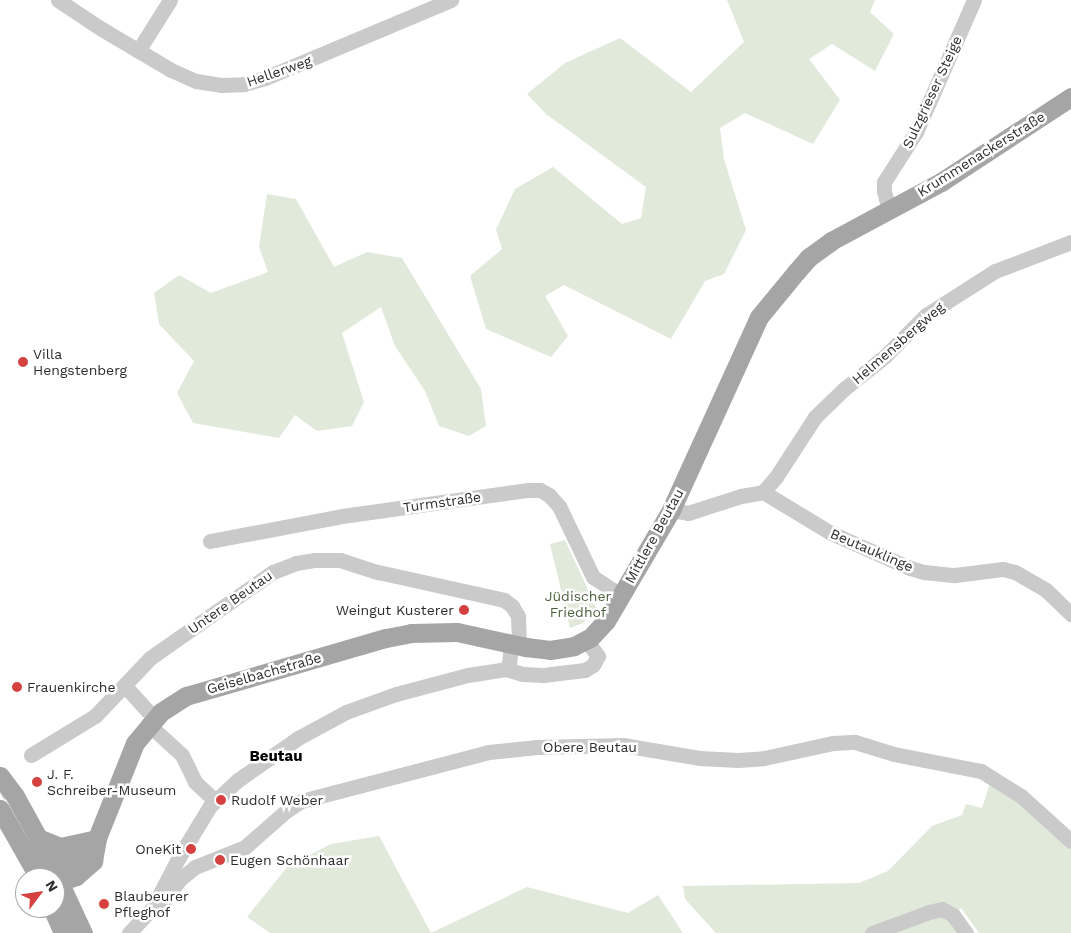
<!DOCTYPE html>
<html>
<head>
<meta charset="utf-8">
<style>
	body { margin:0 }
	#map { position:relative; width:1071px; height:933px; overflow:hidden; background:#fff; font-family:"Work Sans",sans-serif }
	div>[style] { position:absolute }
	.green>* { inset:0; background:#e1e9db }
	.minor-tunnel>* { height:15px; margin-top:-7.5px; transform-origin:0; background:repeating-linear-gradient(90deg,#d5d5d5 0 15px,transparent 0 23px) }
	.minor>* { height:15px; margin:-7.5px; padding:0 7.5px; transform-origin:7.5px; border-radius:7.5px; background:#cacaca }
	.major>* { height:19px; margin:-9.5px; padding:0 9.5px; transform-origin:9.5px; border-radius:9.5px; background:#a5a5a5 }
	.dots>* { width:14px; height:14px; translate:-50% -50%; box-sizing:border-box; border:2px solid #fff; border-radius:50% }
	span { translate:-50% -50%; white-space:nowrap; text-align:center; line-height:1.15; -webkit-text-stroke:5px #fff; paint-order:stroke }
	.street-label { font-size:14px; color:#2d2d2d }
	.poi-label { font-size:14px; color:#2d2d2d }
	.left { translate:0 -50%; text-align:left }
	.right { translate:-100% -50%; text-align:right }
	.park-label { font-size:14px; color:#4d643f }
	.neighbourhood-label { font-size:15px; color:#000; font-weight:700 }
	.north { position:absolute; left:15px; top:868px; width:50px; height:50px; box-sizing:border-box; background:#fff; border:1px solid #ababab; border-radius:50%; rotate:59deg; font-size:14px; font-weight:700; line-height:20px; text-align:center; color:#2d2d2d }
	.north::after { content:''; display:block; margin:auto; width:18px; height:22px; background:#d4413e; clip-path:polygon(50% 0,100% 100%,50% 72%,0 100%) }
</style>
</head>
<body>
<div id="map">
	<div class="green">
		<div style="clip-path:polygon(727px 0,875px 0,870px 12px,894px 34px,875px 71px,832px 44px,809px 59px,840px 100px,813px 144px,745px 113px,720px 128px,724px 159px,746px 230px,724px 274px,705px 281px,671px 339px,564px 285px,545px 296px,568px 336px,551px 357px,486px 329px,470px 276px,502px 249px,496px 230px,515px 189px,553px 167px,622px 224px,641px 218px,646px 187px,546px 114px,527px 94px,565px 63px,620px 38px,691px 92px,744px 42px)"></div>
		<div style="clip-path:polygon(267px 194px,296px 199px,334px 267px,367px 252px,402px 258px,481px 389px,486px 426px,469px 436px,439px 426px,425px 391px,395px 346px,381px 307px,342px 333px,364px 402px,352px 426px,317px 431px,295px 415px,279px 438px,193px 423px,177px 393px,194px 361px,159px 324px,154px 293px,179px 275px,211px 293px,268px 272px,259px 247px)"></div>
		<div style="clip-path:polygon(565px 540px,597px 609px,583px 623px,570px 628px,550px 544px)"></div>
		<div style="clip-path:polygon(990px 783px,1019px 801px,1071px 849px,1071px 933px,979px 933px,961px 908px,947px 918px,958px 933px,716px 933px,685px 899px,683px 886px,859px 883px,888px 871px,932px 826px,962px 815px,966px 804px,982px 808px)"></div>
		<div style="clip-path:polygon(379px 836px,431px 933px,270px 933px,247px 917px,288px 866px,331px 844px)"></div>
		<div style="clip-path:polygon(527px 887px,628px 913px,658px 895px,683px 933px,431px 933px)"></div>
	</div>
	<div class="minor-tunnel">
		<div style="left:0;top:793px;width:23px;rotate:-31deg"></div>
	</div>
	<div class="minor">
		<div style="left:58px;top:0;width:50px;rotate:33.7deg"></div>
		<div style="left:100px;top:28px;width:82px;rotate:30.6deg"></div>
		<div style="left:171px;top:70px;width:27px;rotate:24deg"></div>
		<div style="left:196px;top:81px;width:25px;rotate:9deg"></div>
		<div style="left:221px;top:85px;width:23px;rotate:-2deg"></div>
		<div style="left:244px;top:84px;width:22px;rotate:-16deg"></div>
		<div style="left:265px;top:78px;width:202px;rotate:-22.8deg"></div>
		<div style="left:138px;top:51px;width:60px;rotate:-57.9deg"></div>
		<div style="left:889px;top:211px;width:21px;rotate:-104deg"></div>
		<div style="left:884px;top:191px;width:9px;rotate:-90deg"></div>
		<div style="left:884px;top:182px;width:59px;rotate:-57.4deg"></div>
		<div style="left:916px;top:132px;width:144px;rotate:-66.3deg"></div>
		<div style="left:763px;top:492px;width:20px;rotate:-49deg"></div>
		<div style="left:776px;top:477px;width:72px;rotate:-57deg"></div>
		<div style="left:815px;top:417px;width:40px;rotate:-44deg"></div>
		<div style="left:844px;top:389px;width:53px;rotate:-38.8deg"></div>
		<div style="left:885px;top:356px;width:58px;rotate:-45deg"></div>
		<div style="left:926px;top:315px;width:82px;rotate:-32.5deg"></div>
		<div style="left:995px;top:271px;width:81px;rotate:-20.9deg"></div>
		<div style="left:671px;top:510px;width:17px;rotate:10deg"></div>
		<div style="left:688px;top:513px;width:56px;rotate:-17.8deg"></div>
		<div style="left:741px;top:496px;width:22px;rotate:-10deg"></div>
		<div style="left:763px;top:492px;width:79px;rotate:31.1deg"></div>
		<div style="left:831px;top:533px;width:86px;rotate:23.9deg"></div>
		<div style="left:910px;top:568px;width:15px;rotate:16deg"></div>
		<div style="left:924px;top:572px;width:31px;rotate:6deg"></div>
		<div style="left:955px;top:575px;width:48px;rotate:-7.1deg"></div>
		<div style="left:1003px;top:569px;width:12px;rotate:14deg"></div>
		<div style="left:1015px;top:572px;width:36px;rotate:30deg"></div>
		<div style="left:1046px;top:590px;width:35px;rotate:44deg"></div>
		<div style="left:210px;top:541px;width:134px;rotate:-10.7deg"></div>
		<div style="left:342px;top:516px;width:188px;rotate:-8deg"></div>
		<div style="left:528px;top:490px;width:12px"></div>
		<div style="left:540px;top:490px;width:10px;rotate:29deg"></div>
		<div style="left:549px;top:495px;width:15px;rotate:48deg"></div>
		<div style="left:559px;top:506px;width:79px;rotate:64.4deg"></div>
		<div style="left:593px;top:577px;width:33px;rotate:33deg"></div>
		<div style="left:506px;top:669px;width:17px;rotate:17deg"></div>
		<div style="left:522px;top:674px;width:21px;rotate:3deg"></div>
		<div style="left:543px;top:675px;width:42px;rotate:-6.8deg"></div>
		<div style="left:585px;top:670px;width:9px;rotate:-32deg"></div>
		<div style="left:593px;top:665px;width:10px;rotate:-61deg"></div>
		<div style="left:598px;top:656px;width:20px;rotate:-127deg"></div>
		<div style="left:125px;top:686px;width:43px;rotate:47.8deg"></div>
		<div style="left:148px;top:724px;width:46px;rotate:42.4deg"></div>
		<div style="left:182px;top:755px;width:30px;rotate:64deg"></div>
		<div style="left:195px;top:782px;width:26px;rotate:43deg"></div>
		<div style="left:31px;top:755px;width:75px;rotate:-31.4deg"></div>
		<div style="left:95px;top:716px;width:80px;rotate:-46.5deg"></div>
		<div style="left:150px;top:658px;width:150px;rotate:-35deg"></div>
		<div style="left:273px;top:572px;width:25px;rotate:-21deg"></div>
		<div style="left:296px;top:563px;width:18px;rotate:-9deg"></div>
		<div style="left:314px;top:560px;width:26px"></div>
		<div style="left:340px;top:560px;width:40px;rotate:18deg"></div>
		<div style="left:378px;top:572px;width:129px;rotate:12.5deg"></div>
		<div style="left:504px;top:600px;width:10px;rotate:37deg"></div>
		<div style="left:512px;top:606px;width:12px;rotate:59deg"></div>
		<div style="left:518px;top:616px;width:30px;rotate:88deg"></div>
		<div style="left:153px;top:907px;width:13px;rotate:-29deg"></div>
		<div style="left:164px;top:901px;width:26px;rotate:-54deg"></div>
		<div style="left:179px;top:880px;width:21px;rotate:-39deg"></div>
		<div style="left:195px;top:867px;width:54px;rotate:-21.8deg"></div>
		<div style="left:245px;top:847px;width:55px;rotate:-41.3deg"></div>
		<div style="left:286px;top:811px;width:18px;rotate:-34deg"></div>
		<div style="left:301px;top:801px;width:194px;rotate:-14.6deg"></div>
		<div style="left:489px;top:752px;width:48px;rotate:-5.9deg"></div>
		<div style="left:537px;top:747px;width:86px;rotate:-1.3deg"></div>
		<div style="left:623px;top:745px;width:77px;rotate:9.7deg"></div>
		<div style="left:699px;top:758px;width:39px;rotate:3deg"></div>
		<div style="left:738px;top:760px;width:26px;rotate:-4deg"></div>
		<div style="left:764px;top:758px;width:71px;rotate:-12.3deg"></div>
		<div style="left:833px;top:743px;width:22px;rotate:-3deg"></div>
		<div style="left:855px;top:742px;width:41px;rotate:17.1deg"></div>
		<div style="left:894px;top:754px;width:89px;rotate:11.1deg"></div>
		<div style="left:981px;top:771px;width:47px;rotate:32deg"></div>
		<div style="left:1021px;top:796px;width:67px;rotate:42deg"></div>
		<div style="left:129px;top:933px;width:35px;rotate:-47deg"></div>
		<div style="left:153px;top:907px;width:56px;rotate:-62.5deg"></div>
		<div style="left:179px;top:857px;width:60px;rotate:-58.7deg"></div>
		<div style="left:210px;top:806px;width:38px;rotate:-43deg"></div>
		<div style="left:238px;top:780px;width:73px;rotate:-35deg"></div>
		<div style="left:298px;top:738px;width:55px;rotate:-28.4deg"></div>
		<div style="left:346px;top:712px;width:53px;rotate:-19.8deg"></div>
		<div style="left:396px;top:694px;width:74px;rotate:-14.8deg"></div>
		<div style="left:468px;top:675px;width:38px;rotate:-9deg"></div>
		<div style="left:506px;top:669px;width:6px;rotate:-59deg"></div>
		<div style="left:509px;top:664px;width:20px;rotate:-84deg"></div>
		<div style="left:872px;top:933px;width:61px;rotate:-20.2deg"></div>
		<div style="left:929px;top:912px;width:13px;rotate:-13deg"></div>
		<div style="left:942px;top:909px;width:13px;rotate:29deg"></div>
		<div style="left:953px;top:915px;width:22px;rotate:54deg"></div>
	</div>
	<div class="major">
		<div style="left:0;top:776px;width:25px;rotate:53deg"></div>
		<div style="left:15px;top:796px;width:58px;rotate:61.2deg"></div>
		<div style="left:43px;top:847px;width:95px;rotate:65.1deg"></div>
		<div style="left:0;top:809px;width:79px;rotate:60.5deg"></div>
		<div style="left:38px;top:838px;width:24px;rotate:22deg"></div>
		<div style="left:60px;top:847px;width:33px;rotate:-12deg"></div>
		<div style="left:47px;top:878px;width:11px;rotate:-49deg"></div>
		<div style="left:54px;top:870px;width:34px;rotate:-32deg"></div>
		<div style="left:83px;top:852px;width:20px;rotate:-45deg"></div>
		<div style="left:55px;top:883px;width:22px;rotate:-18deg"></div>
		<div style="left:76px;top:876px;width:23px;rotate:-41deg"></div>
		<div style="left:93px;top:861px;width:23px;rotate:-80deg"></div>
		<div style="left:97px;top:838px;width:102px;rotate:-68.2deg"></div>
		<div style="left:135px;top:743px;width:40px;rotate:-50deg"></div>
		<div style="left:161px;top:712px;width:30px;rotate:-33deg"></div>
		<div style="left:186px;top:696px;width:208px;rotate:-16.2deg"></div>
		<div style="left:386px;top:638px;width:25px;rotate:-11deg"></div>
		<div style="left:411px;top:633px;width:46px;rotate:-1.2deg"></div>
		<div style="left:457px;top:632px;width:71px;rotate:12.3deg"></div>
		<div style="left:526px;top:647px;width:24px;rotate:7deg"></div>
		<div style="left:550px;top:650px;width:24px;rotate:-9deg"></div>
		<div style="left:574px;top:646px;width:18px;rotate:-27deg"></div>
		<div style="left:590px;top:638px;width:23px;rotate:-47deg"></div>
		<div style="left:606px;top:621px;width:129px;rotate:-59.6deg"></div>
		<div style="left:671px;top:510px;width:212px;rotate:-65.5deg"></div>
		<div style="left:759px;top:317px;width:58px;rotate:-50.6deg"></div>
		<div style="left:796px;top:272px;width:18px;rotate:-49deg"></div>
		<div style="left:808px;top:258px;width:29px;rotate:-36deg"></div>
		<div style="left:831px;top:241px;width:125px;rotate:-28.2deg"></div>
		<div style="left:941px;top:182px;width:155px;rotate:-33.2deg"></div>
		<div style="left:52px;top:908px;width:27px;rotate:66deg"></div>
	</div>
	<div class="dots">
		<div style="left:23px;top:362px;background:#d4413e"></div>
		<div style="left:464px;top:610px;background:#d4413e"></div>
		<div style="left:17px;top:687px;background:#d4413e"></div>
		<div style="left:37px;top:782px;background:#d4413e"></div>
		<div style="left:221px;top:800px;background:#d4413e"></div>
		<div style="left:191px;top:849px;background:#d4413e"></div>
		<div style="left:220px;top:860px;background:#d4413e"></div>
		<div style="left:104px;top:904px;background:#d4413e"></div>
	</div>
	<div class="street-label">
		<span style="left:279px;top:71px;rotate:-19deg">Hellerweg</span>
		<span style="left:932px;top:92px;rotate:-65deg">Sulzgrieser Steige</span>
		<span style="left:981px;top:154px;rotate:-32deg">Krummenackerstraße</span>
		<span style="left:898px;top:343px;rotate:-41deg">Helmensbergweg</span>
		<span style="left:442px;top:502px;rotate:-8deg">Turmstraße</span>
		<span style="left:654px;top:536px;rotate:-61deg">Mittlere Beutau</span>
		<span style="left:872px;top:550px;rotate:23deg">Beutauklinge</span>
		<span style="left:230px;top:602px;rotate:-35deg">Untere Beutau</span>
		<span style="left:264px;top:673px;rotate:-16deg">Geiselbachstraße</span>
		<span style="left:590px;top:747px">Obere Beutau</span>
	</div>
	<div class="poi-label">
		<span class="left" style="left:33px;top:362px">Villa<br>Hengstenberg</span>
		<span class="right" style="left:454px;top:610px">Weingut Kusterer</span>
		<span class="left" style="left:27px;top:687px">Frauenkirche</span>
		<span class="left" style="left:47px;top:782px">J. F.<br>Schreiber-Museum</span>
		<span class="left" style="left:231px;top:800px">Rudolf Weber</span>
		<span class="right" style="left:181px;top:849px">OneKit</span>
		<span class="left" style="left:230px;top:860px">Eugen Schönhaar</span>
		<span class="left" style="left:114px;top:904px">Blaubeurer<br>Pfleghof</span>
	</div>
	<div class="park-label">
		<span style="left:578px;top:604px">Jüdischer<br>Friedhof</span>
	</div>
	<div class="neighbourhood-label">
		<span style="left:276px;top:757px">Beutau</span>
	</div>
	<div class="north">N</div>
</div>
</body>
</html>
